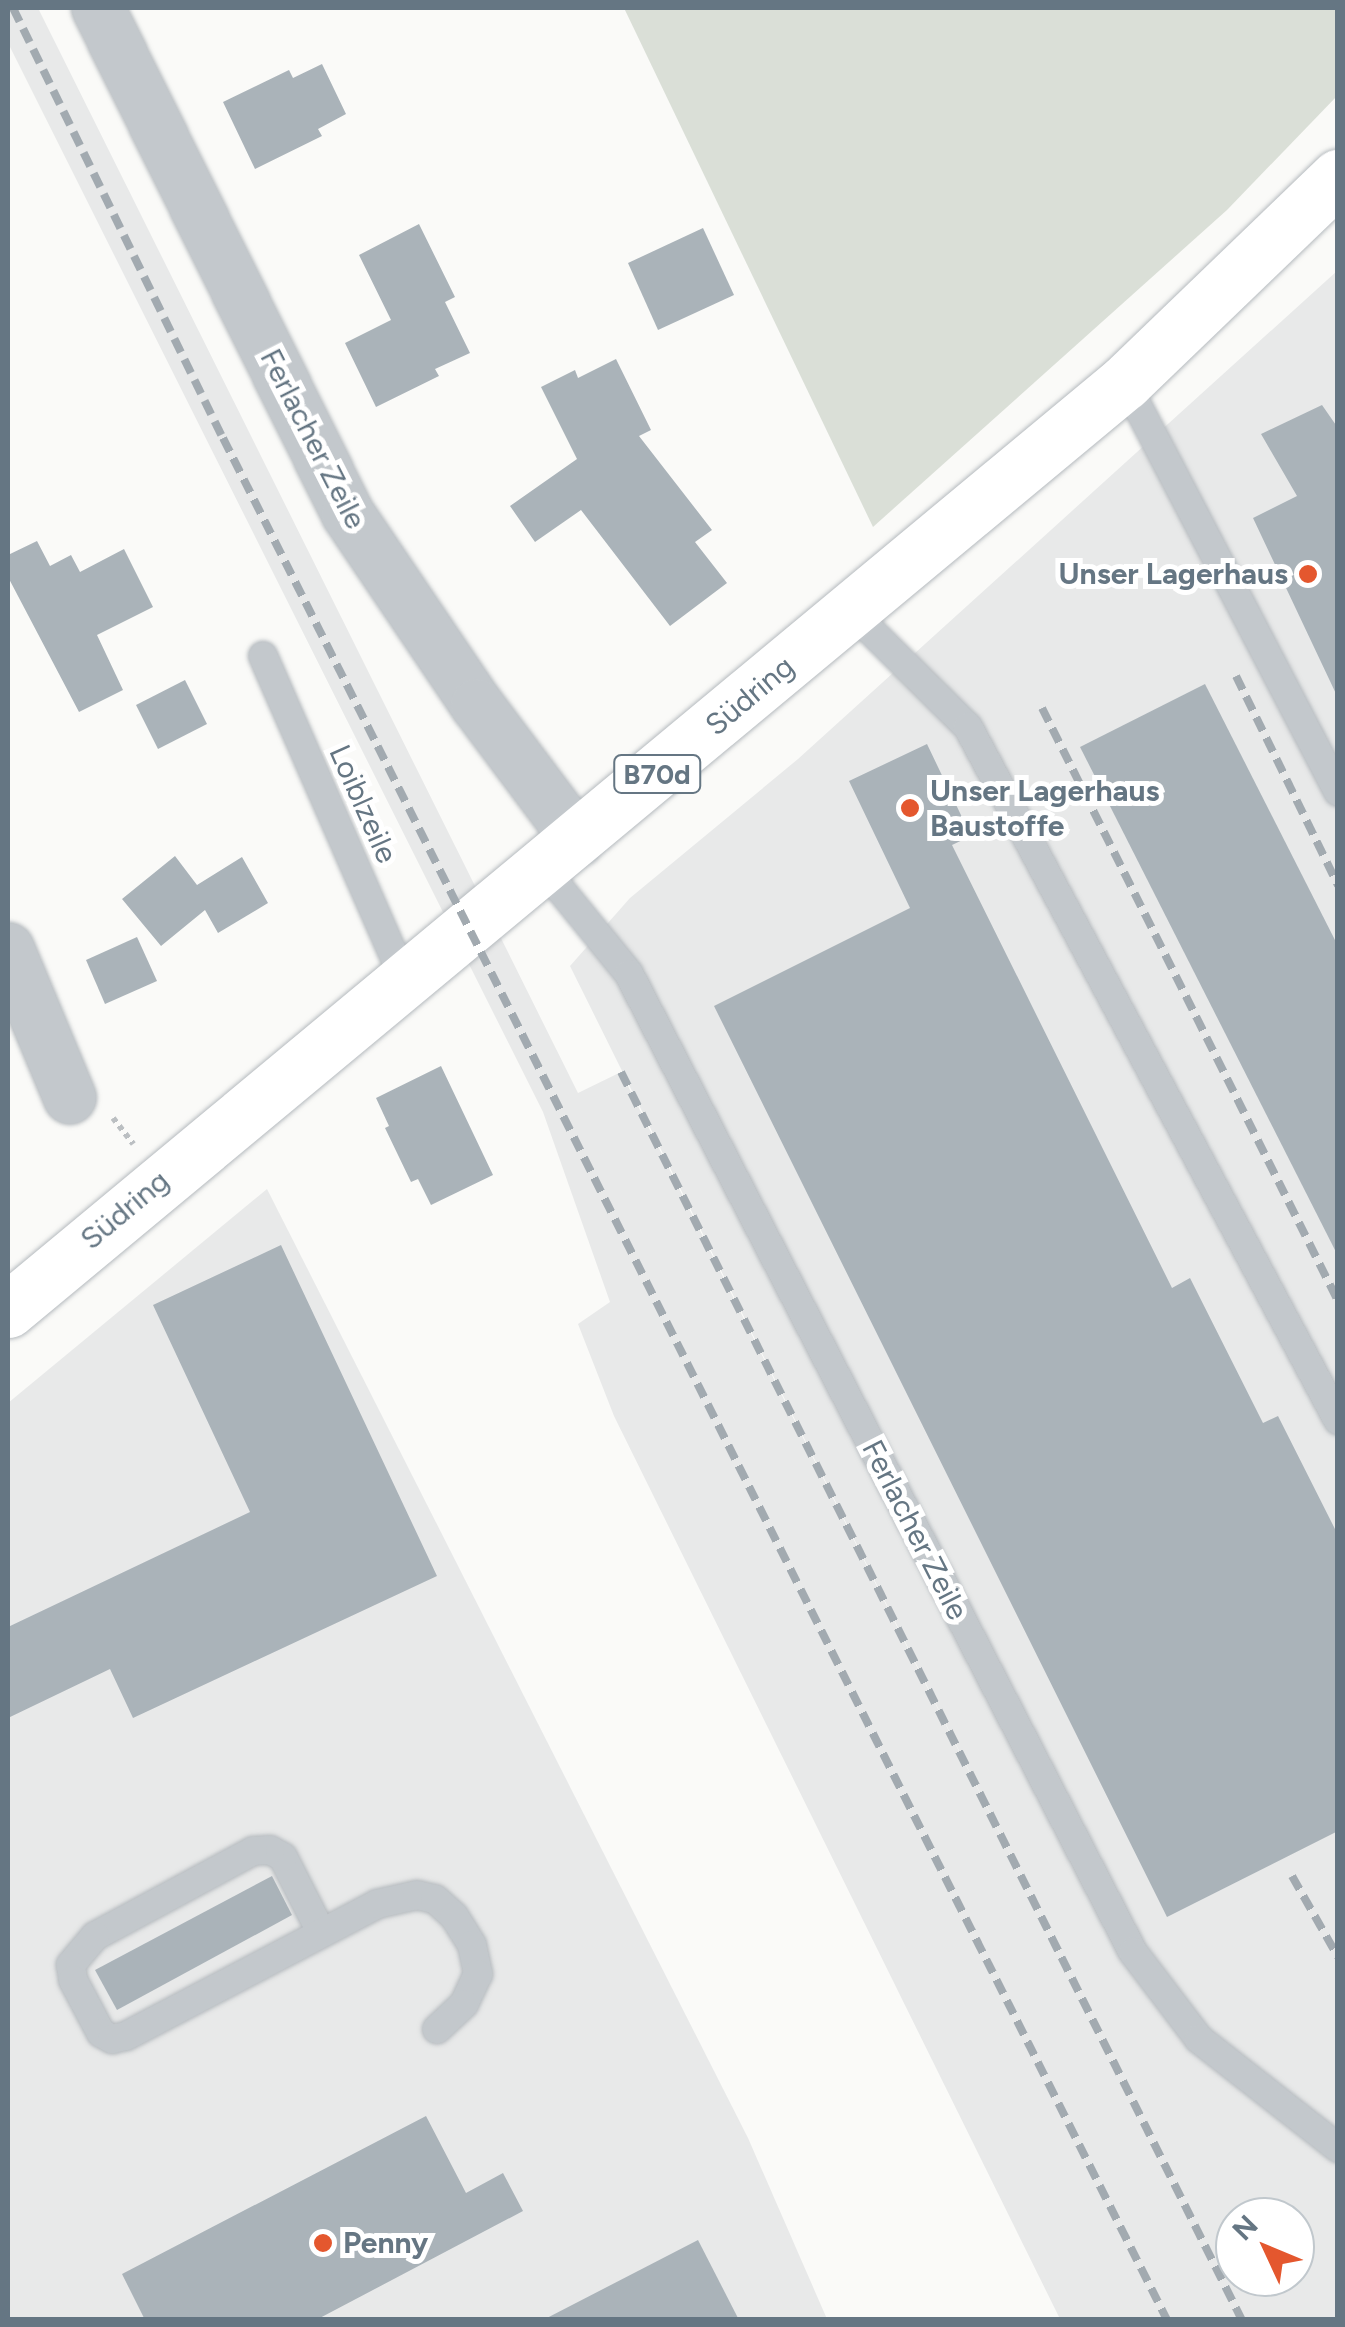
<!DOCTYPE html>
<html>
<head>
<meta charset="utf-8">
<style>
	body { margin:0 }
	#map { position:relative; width:1345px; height:2327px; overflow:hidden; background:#fafaf8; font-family:Figtree,sans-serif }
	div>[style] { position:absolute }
	.built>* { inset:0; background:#e8e9e9 }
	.green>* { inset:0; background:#dadfd7 }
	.building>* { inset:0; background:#aab3b9 }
	.path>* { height:6px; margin-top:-3px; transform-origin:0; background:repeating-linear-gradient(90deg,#bbbfc2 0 5px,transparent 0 10px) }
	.roads { filter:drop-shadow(0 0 2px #b5babe) drop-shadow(0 0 2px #b5babe) }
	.lane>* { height:28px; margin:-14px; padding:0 14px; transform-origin:14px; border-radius:14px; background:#c3c8cc }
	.street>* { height:52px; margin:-26px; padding:0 26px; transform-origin:26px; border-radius:26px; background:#c3c8cc }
	.primary>* { height:55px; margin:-27.5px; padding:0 27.5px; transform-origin:27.5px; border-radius:27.5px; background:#fff }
	.rail>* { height:8px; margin-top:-4px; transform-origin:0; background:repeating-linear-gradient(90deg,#a2aab0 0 15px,transparent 0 23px) }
	.dots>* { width:28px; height:28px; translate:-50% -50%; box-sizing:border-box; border:5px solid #fff; border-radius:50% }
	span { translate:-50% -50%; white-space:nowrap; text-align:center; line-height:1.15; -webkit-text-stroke:10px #fff; paint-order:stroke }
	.shield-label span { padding:2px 8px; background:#fff; border:2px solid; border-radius:8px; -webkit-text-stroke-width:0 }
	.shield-label { font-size:28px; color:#657683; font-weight:700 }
	.street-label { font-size:30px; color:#657683 }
	.poi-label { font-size:30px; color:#657683; font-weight:700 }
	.right { translate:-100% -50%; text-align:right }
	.left { translate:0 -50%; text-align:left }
	.frame { position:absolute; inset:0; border:10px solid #657683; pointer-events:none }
	.north { position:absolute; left:1215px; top:2197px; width:100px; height:100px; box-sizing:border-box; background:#fff; border:2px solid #c1c8cd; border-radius:50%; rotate:314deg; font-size:28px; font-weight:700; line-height:40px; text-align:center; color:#657683 }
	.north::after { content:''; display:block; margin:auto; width:35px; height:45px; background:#e4572e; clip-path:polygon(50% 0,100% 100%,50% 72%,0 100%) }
</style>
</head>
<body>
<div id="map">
	<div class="built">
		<div style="clip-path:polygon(evenodd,8px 8px,38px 8px,578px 1093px,621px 1072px,1045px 1924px,570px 966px,630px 898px,798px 759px,1337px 271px,1337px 2319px,1060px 2319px,614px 1416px,578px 1324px,610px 1302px,543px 1112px,8px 43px,8px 8px,1235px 2217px,1295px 2217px,1295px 2277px,1235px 2277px,1235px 2217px)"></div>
		<div style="clip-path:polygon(267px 1189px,748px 2138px,827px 2319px,8px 2320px,8px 1403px)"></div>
	</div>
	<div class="green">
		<div style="clip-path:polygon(624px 8px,1337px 8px,1337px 96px,1227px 210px,873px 527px)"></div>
	</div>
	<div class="building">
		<div style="clip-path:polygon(322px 64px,346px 114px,318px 129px,322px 136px,255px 169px,223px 102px,289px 70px,293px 78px)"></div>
		<div style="clip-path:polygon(419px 224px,455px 297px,445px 302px,470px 353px,435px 369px,439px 376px,376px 407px,345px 343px,391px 320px,359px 255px)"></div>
		<div style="clip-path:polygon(703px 228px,734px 295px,658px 330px,628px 263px)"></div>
		<div style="clip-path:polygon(616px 359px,651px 430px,639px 436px,712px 530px,695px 542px,727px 583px,670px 626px,581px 510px,535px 542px,510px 506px,577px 459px,541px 387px,575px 370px,578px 378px)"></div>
		<div style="clip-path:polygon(1322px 405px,1338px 428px,1338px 698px,1253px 518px,1297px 496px,1261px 434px)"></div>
		<div style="clip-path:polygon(37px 541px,50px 566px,71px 555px,80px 572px,124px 549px,153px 607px,97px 635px,123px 690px,79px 712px,8px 577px,8px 555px)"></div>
		<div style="clip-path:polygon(185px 680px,207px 724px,158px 749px,136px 705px)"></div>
		<div style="clip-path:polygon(1205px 684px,1338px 946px,1338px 1256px,1080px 747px)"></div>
		<div style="clip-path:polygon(927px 744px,971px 836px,952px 845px,1172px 1288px,1190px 1278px,1263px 1423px,1278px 1416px,1338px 1535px,1338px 1831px,1167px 1917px,714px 1006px,910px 908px,849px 781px)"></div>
		<div style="clip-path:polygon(175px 856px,197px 885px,242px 857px,268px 903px,218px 933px,205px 910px,161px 946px,122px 899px)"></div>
		<div style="clip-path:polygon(137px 937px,157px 981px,105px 1004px,86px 960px)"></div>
		<div style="clip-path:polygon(441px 1066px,493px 1175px,431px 1205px,418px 1179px,411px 1182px,385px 1128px,389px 1126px,376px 1098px)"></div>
		<div style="clip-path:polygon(281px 1245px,437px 1576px,133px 1718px,110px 1669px,8px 1718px,8px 1627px,250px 1512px,153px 1305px)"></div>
		<div style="clip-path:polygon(272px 1876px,292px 1915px,117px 2010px,95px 1970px)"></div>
		<div style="clip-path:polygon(426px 2116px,466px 2193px,503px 2173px,523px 2211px,316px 2320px,145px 2320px,122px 2274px)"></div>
		<div style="clip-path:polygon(698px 2240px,739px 2320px,543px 2320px)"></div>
	</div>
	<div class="path">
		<div style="left:113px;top:1118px;width:33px;rotate:52deg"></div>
	</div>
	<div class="roads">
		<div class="lane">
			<div style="left:1125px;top:382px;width:462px;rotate:62.5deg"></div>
			<div style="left:851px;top:611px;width:165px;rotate:44.8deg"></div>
			<div style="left:968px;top:727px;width:786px;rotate:61.9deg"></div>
			<div style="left:263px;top:656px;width:352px;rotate:66.4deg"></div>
			<div style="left:543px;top:868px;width:136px;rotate:50.9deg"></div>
			<div style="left:629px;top:974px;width:1100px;rotate:62.74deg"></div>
			<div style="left:1133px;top:1952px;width:109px;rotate:52.8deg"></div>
			<div style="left:1199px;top:2039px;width:177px;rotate:38.1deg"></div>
			<div style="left:321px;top:1932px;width:84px;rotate:-116.9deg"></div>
			<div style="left:283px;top:1857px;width:15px;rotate:-152deg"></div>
			<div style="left:270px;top:1850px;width:17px;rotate:177deg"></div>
			<div style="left:253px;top:1851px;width:179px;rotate:151.7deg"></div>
			<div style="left:95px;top:1936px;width:38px;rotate:130deg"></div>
			<div style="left:71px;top:1965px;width:15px;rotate:82deg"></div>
			<div style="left:73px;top:1980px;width:60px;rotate:62.2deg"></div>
			<div style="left:101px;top:2033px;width:13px;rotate:29deg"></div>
			<div style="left:112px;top:2039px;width:14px;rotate:-12deg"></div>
			<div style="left:126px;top:2036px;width:284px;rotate:-27.7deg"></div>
			<div style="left:377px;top:1904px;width:41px;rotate:-12.7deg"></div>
			<div style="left:417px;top:1895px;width:18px;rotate:13deg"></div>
			<div style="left:435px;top:1899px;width:25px;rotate:42deg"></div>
			<div style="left:454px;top:1916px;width:34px;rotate:58deg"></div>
			<div style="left:472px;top:1945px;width:30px;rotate:78deg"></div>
			<div style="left:478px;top:1974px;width:33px;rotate:115deg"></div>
			<div style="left:464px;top:2004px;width:37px;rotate:137deg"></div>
		</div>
		<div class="street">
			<div style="left:98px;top:8px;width:564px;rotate:63.71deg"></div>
			<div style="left:348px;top:514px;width:230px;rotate:56deg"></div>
			<div style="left:477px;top:705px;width:169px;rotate:53.2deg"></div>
			<div style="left:8px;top:949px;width:161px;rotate:67.4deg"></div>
		</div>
		<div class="primary">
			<div style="left:8px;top:1310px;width:1452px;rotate:-39.72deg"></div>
			<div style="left:1125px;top:382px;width:296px;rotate:-43.9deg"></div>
		</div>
	</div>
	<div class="rail">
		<div style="left:13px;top:8px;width:479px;rotate:64deg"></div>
		<div style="left:223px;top:438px;width:2105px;rotate:63.36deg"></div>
		<div style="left:1236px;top:676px;width:233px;rotate:64deg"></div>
		<div style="left:1042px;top:708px;width:663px;rotate:63.47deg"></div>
		<div style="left:621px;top:1072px;width:1394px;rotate:63.55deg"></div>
		<div style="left:1292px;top:1876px;width:93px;rotate:60.4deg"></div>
	</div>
	<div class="dots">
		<div style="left:1308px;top:574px;background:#e4572e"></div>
		<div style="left:910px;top:808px;background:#e4572e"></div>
		<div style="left:323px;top:2243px;background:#e4572e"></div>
	</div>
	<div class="shield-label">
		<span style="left:657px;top:774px">B70d</span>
	</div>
	<div class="street-label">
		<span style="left:313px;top:439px;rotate:63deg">Ferlacher Zeile</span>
		<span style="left:750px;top:696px;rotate:-40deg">Südring</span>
		<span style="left:363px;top:804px;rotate:66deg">Loiblzeile</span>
		<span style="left:125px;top:1210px;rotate:-40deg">Südring</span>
		<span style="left:915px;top:1530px;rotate:63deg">Ferlacher Zeile</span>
	</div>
	<div class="poi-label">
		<span class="right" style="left:1288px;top:574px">Unser Lagerhaus</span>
		<span class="left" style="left:930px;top:808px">Unser Lagerhaus<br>Baustoffe</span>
		<span class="left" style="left:343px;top:2243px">Penny</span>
	</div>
	<div class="frame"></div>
	<div class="north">N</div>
</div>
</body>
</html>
